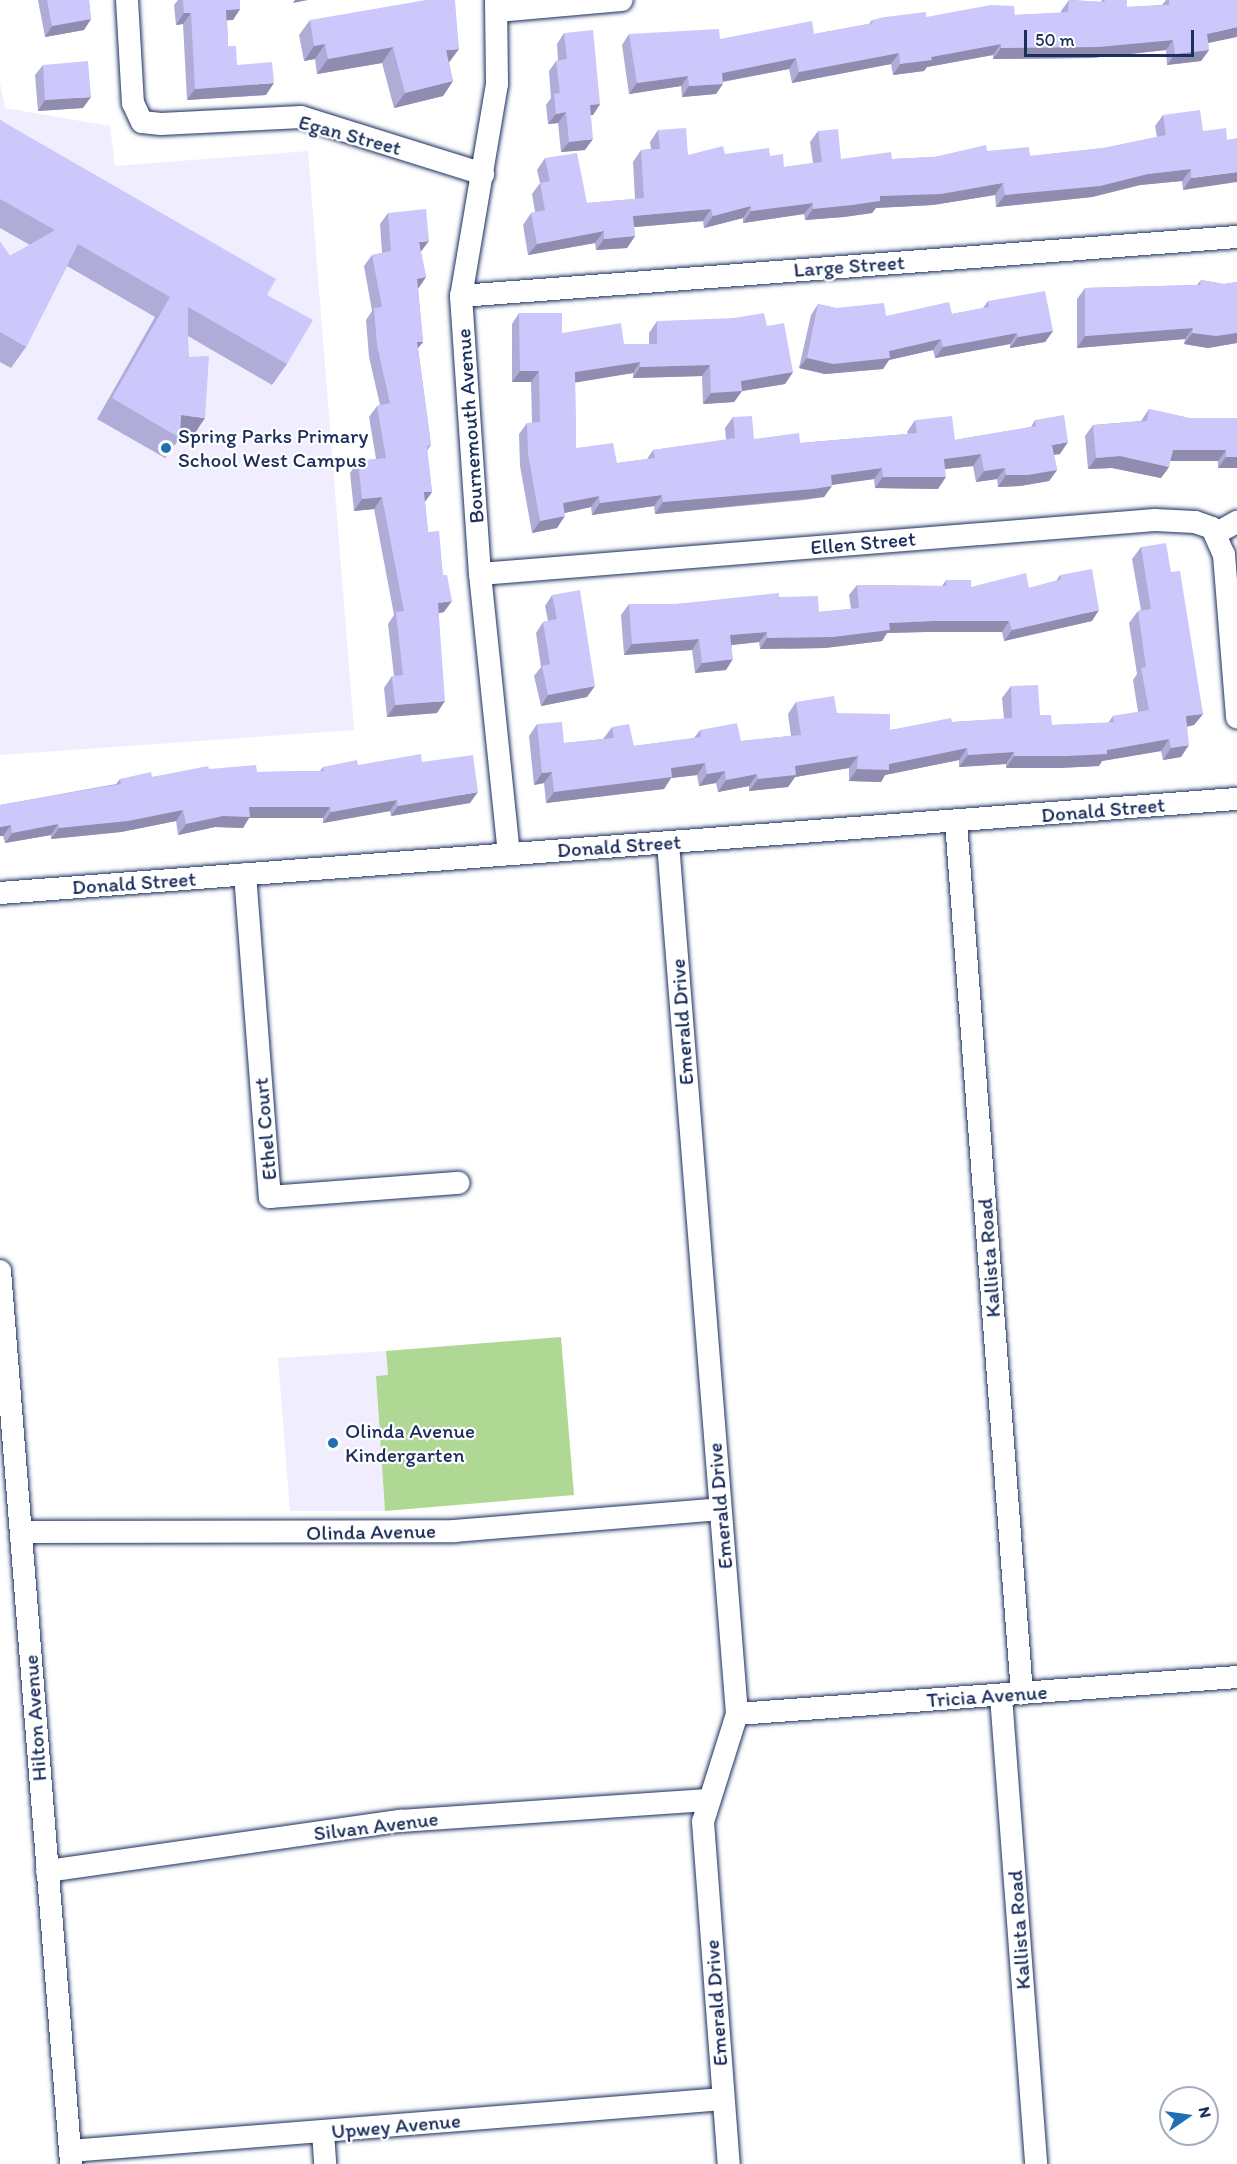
<!DOCTYPE html>
<html>
<head>
<meta charset="utf-8">
<style>
	body { margin:0 }
	#map { position:relative; width:1237px; height:2164px; overflow:hidden; background:#fff; font-family:Itim,sans-serif }
	div>[style] { position:absolute }
	.built>* { inset:0; background:#f0eefe }
	.green>* { inset:0; background:#b0d895 }
	.roads { filter:drop-shadow(0 0 2px #1b2f5e) drop-shadow(0 0 2px #1b2f5e) }
	.minor>* { height:22px; margin:-11px; padding:0 11px; transform-origin:11px; border-radius:11px; background:#fff }
	.wall>* { inset:0; background:#b0acd8 }
	.shaded-wall>* { inset:0; background:#908cb0 }
	.building>* { inset:0; background:#cdc8fb }
	.dots>* { width:16px; height:16px; translate:-50% -50%; box-sizing:border-box; border:3px solid #fff; border-radius:50% }
	span { translate:-50% -50%; white-space:nowrap; text-align:center; line-height:1.15; -webkit-text-stroke:4.5px #fff; paint-order:stroke }
	.street-label { font-size:21px; color:#1b2f5e }
	.poi-label { font-size:21px; color:#1b2f5e }
	.left { translate:0 -50%; text-align:left }
	.north { position:absolute; left:1159px; top:2086px; width:60px; height:60px; box-sizing:border-box; background:#fff; border:2px solid #a4acbf; border-radius:50%; rotate:77deg; font-size:16px; font-weight:700; line-height:24px; text-align:center; color:#1b2f5e }
	.north::after { content:''; display:block; margin:auto; width:21px; height:27px; background:#1f6fb2; clip-path:polygon(50% 0,100% 100%,50% 72%,0 100%) }
	.scale { position:absolute; left:1024px; top:30px; width:170px; height:27px; box-sizing:border-box; border:3px solid #1b2f5e; border-top:0; padding-left:8px; font-size:18px; line-height:21px; white-space:nowrap; color:#1b2f5e; -webkit-text-stroke:4px #fff; paint-order:stroke }
</style>
</head>
<body>
<div id="map">
	<div class="built">
		<div style="clip-path:polygon(0 83px,5px 108px,110px 126px,115px 166px,308px 151px,354px 730px,0 755px)"></div>
		<div style="clip-path:polygon(386px 1351px,388px 1375px,376px 1376px,385px 1511px,290px 1511px,278px 1358px)"></div>
	</div>
	<div class="green">
		<div style="clip-path:polygon(561px 1337px,574px 1495px,385px 1511px,376px 1376px,388px 1375px,386px 1351px)"></div>
	</div>
	<div class="roads">
		<div class="minor">
			<div style="left:127px;top:0;width:103px;rotate:86.7deg"></div>
			<div style="left:133px;top:103px;width:21px;rotate:65deg"></div>
			<div style="left:142px;top:122px;width:19px;rotate:6deg"></div>
			<div style="left:161px;top:124px;width:140px;rotate:-2.9deg"></div>
			<div style="left:301px;top:117px;width:191px;rotate:17.4deg"></div>
			<div style="left:496px;top:0;width:84px;rotate:89.3deg"></div>
			<div style="left:497px;top:84px;width:215px;rotate:99.6deg"></div>
			<div style="left:461px;top:296px;width:279px;rotate:86.1deg"></div>
			<div style="left:480px;top:574px;width:281px;rotate:84.1deg"></div>
			<div style="left:497px;top:11px;width:125px;rotate:-5deg"></div>
			<div style="left:461px;top:296px;width:778px;rotate:-4.35deg"></div>
			<div style="left:1215px;top:534px;width:25px;rotate:-29deg"></div>
			<div style="left:480px;top:574px;width:677px;rotate:-4.57deg"></div>
			<div style="left:1155px;top:520px;width:40px;rotate:2.9deg"></div>
			<div style="left:1195px;top:522px;width:18px;rotate:19deg"></div>
			<div style="left:1212px;top:528px;width:30px;rotate:66deg"></div>
			<div style="left:1224px;top:555px;width:163px;rotate:85.4deg"></div>
			<div style="left:956px;top:822px;width:874px;rotate:85.67deg"></div>
			<div style="left:668px;top:843px;width:874px;rotate:85.47deg"></div>
			<div style="left:737px;top:1714px;width:113px;rotate:107.5deg"></div>
			<div style="left:703px;top:1822px;width:343px;rotate:85.7deg"></div>
			<div style="left:245px;top:874px;width:324px;rotate:85.6deg"></div>
			<div style="left:270px;top:1197px;width:189px;rotate:-4.3deg"></div>
			<div style="left:0;top:893px;width:1241px;rotate:-4.35deg"></div>
			<div style="left:0;top:1271px;width:896px;rotate:85.45deg"></div>
			<div style="left:21px;top:1532px;width:433px;rotate:-0.1deg"></div>
			<div style="left:454px;top:1531px;width:267px;rotate:-4.7deg"></div>
			<div style="left:1001px;top:1696px;width:469px;rotate:85.7deg"></div>
			<div style="left:737px;top:1714px;width:501px;rotate:-4.23deg"></div>
			<div style="left:47px;top:1871px;width:357px;rotate:-8.1deg"></div>
			<div style="left:400px;top:1821px;width:308px;rotate:-3.9deg"></div>
			<div style="left:323px;top:2132px;width:32px;rotate:86deg"></div>
			<div style="left:70px;top:2151px;width:655px;rotate:-4.55deg"></div>
		</div>
	</div>
	<div class="wall">
		<div style="clip-path:polygon(38px 0,89px 0,91px 19px,84px 30px,45px 37px)"></div>
		<div style="clip-path:polygon(178px 0,240px 0,240px 9px,233px 20px,227px 20px,228px 46px,237px 65px,266px 95px,187px 100px,183px 24px,176px 25px,174px 5px)"></div>
		<div style="clip-path:polygon(1069px 0,1101px 2px,1102px 0,1127px 0,1127px 7px,1162px 5px,1166px 0,1237px 0,1208px 43px,1209px 50px,1201px 61px,1167px 65px,1166px 50px,1091px 58px,993px 59px,993px 55px,927px 67px,924px 71px,893px 75px,891px 64px,792px 83px,789px 69px,723px 82px,716px 94px,682px 97px,681px 86px,629px 94px,622px 45px,629px 34px,720px 39px,814px 34px,869px 24px,872px 20px,926px 17px,1015px 15px,1061px 13px,1061px 11px)"></div>
		<div style="clip-path:polygon(310px 20px,449px 63px,453px 81px,443px 96px,394px 108px,382px 63px,317px 74px,315px 59px,304px 61px,299px 35px)"></div>
		<div style="clip-path:polygon(564px 33px,600px 104px,593px 115px,591px 115px,585px 150px,561px 152px,558px 123px,548px 124px,546px 105px,551px 98px,549px 71px,556px 61px,558px 60px,557px 44px)"></div>
		<div style="clip-path:polygon(43px 65px,83px 108px,38px 111px,35px 75px)"></div>
		<div style="clip-path:polygon(1163px 115px,1227px 140px,1183px 190px,1182px 181px,1140px 185px,1092px 197px,996px 207px,995px 195px,933px 205px,876px 208px,872px 213px,844px 217px,805px 220px,804px 214px,743px 223px,743px 218px,704px 228px,703px 221px,634px 227px,635px 236px,627px 248px,596px 250px,595px 243px,528px 255px,523px 225px,531px 213px,535px 212px,532px 194px,540px 183px,537px 170px,545px 158px,587px 203px,635px 199px,633px 162px,641px 150px,651px 149px,650px 142px,658px 130px,688px 155px,725px 154px,770px 156px,784px 167px,813px 163px,810px 142px,818px 131px,841px 159px,892px 159px,934px 157px,987px 151px,1030px 156px,1104px 148px,1157px 137px,1155px 126px)"></div>
		<div style="clip-path:polygon(0 120px,267px 295px,287px 364px,272px 385px,188px 336px,191px 439px,180px 438px,165px 458px,97px 419px,155px 317px,67px 266px,26px 347px,11px 368px,0 362px,0 242px,10px 256px,30px 245px,0 228px)"></div>
		<div style="clip-path:polygon(388px 213px,421px 252px,426px 277px,418px 288px,423px 342px,418px 348px,431px 445px,427px 451px,432px 492px,425px 502px,428px 532px,444px 612px,439px 613px,437px 713px,387px 717px,384px 688px,392px 676px,394px 676px,388px 624px,394px 615px,374px 509px,354px 511px,350px 473px,358px 461px,376px 459px,369px 417px,377px 406px,380px 405px,369px 357px,366px 320px,372px 311px,364px 266px,372px 255px,382px 253px,380px 224px)"></div>
		<div style="clip-path:polygon(1201px 280px,1224px 284px,1237px 282px,1237px 343px,1208px 348px,1184px 344px,1185px 339px,1077px 348px,1077px 299px,1085px 288px,1197px 285px)"></div>
		<div style="clip-path:polygon(988px 301px,1053px 331px,1045px 342px,1010px 348px,1010px 344px,935px 358px,933px 350px,889px 360px,883px 369px,825px 374px,799px 368px,811px 315px,818px 304px,836px 308px,886px 316px,952px 314px,983px 308px)"></div>
		<div style="clip-path:polygon(519px 313px,562px 333px,624px 344px,649px 344px,649px 333px,657px 321px,767px 326px,793px 372px,785px 384px,742px 391px,734px 402px,703px 404px,702px 376px,633px 378px,633px 373px,575px 382px,576px 448px,617px 463px,647px 459px,653px 450px,726px 440px,725px 428px,733px 417px,754px 439px,800px 443px,908px 434px,907px 432px,915px 420px,955px 440px,1031px 427px,1035px 420px,1060px 454px,1054px 455px,1057px 470px,1049px 481px,1020px 486px,998px 487px,997px 479px,976px 482px,973px 466px,945px 469px,938px 489px,875px 488px,874px 479px,832px 485px,824px 497px,805px 500px,655px 514px,654px 506px,592px 515px,591px 507px,565px 513px,557px 528px,532px 533px,520px 466px,519px 434px,527px 423px,532px 423px,531px 382px,512px 382px,512px 324px)"></div>
		<div style="clip-path:polygon(1149px 409px,1189px 418px,1237px 418px,1237px 468px,1218px 468px,1218px 461px,1170px 461px,1169px 467px,1161px 478px,1112px 468px,1088px 469px,1085px 436px,1093px 425px,1141px 421px)"></div>
		<div style="clip-path:polygon(1141px 547px,1171px 572px,1203px 714px,1194px 725px,1187px 727px,1181px 757px,1163px 760px,1161px 751px,1102px 761px,1099px 766px,1059px 768px,1006px 768px,1006px 764px,959px 767px,959px 760px,885px 775px,881px 782px,849px 781px,849px 768px,795px 777px,788px 787px,749px 791px,749px 786px,718px 792px,716px 783px,699px 786px,697px 775px,671px 778px,664px 789px,546px 803px,544px 783px,534px 785px,529px 736px,537px 724px,564px 743px,603px 739px,612px 727px,634px 746px,694px 738px,700px 730px,741px 741px,791px 736px,788px 714px,796px 702px,837px 713px,890px 730px,952px 722px,1004px 719px,1002px 698px,1011px 686px,1040px 715px,1052px 725px,1108px 723px,1113px 716px,1138px 712px,1133px 680px,1137px 674px,1129px 623px,1138px 611px,1141px 610px,1132px 559px)"></div>
		<div style="clip-path:polygon(1060px 575px,1092px 621px,1004px 641px,1002px 632px,926px 632px,887px 633px,882px 641px,825px 648px,760px 649px,759px 642px,732px 645px,726px 670px,695px 673px,692px 650px,624px 655px,621px 615px,629px 604px,676px 604px,779px 597px,819px 612px,851px 609px,849px 595px,857px 585px,942px 586px,946px 580px,971px 587px,1029px 588px,1056px 581px)"></div>
		<div style="clip-path:polygon(552px 595px,587px 697px,541px 706px,534px 676px,541px 667px,536px 633px,543px 622px,548px 621px,545px 606px)"></div>
		<div style="clip-path:polygon(422px 762px,470px 803px,391px 816px,390px 811px,323px 823px,323px 818px,249px 818px,243px 828px,215px 827px,178px 835px,176px 821px,121px 832px,51px 839px,51px 835px,5px 843px,3px 836px,0 836px,0 805px,116px 784px,120px 779px,152px 777px,209px 769px,257px 772px,320px 771px,323px 767px)"></div>
	</div>
	<div class="shaded-wall">
		<div style="clip-path:polygon(295px 0,308px 0,293px 3px)"></div>
		<div style="clip-path:polygon(240px 9px,233px 20px,218px 21px,226px 10px)"></div>
		<div style="clip-path:polygon(184px 13px,191px 13px,183px 24px,176px 25px)"></div>
		<div style="clip-path:polygon(91px 19px,84px 30px,45px 37px,52px 26px)"></div>
		<div style="clip-path:polygon(1237px 27px,1237px 37px,1199px 45px,1207px 34px)"></div>
		<div style="clip-path:polygon(1173px 40px,1166px 50px,1091px 58px,993px 59px,1001px 48px)"></div>
		<div style="clip-path:polygon(325px 44px,315px 59px,304px 61px,314px 46px)"></div>
		<div style="clip-path:polygon(1001px 44px,993px 55px,927px 67px,924px 71px,893px 75px,900px 64px,931px 57px)"></div>
		<div style="clip-path:polygon(393px 47px,382px 63px,317px 74px,328px 59px)"></div>
		<div style="clip-path:polygon(459px 49px,448px 64px,446px 50px)"></div>
		<div style="clip-path:polygon(1209px 50px,1201px 61px,1167px 65px,1175px 54px)"></div>
		<div style="clip-path:polygon(899px 53px,891px 64px,792px 83px,799px 72px)"></div>
		<div style="clip-path:polygon(796px 58px,789px 69px,715px 83px,722px 73px)"></div>
		<div style="clip-path:polygon(688px 76px,681px 86px,629px 94px,637px 83px)"></div>
		<div style="clip-path:polygon(453px 81px,443px 96px,394px 108px,405px 93px)"></div>
		<div style="clip-path:polygon(274px 83px,266px 95px,187px 100px,195px 89px)"></div>
		<div style="clip-path:polygon(723px 84px,716px 94px,682px 97px,689px 86px)"></div>
		<div style="clip-path:polygon(91px 97px,83px 108px,38px 111px,45px 100px)"></div>
		<div style="clip-path:polygon(600px 104px,593px 115px,582px 116px,590px 105px)"></div>
		<div style="clip-path:polygon(566px 112px,558px 123px,548px 124px,556px 114px)"></div>
		<div style="clip-path:polygon(593px 139px,585px 150px,561px 152px,569px 142px)"></div>
		<div style="clip-path:polygon(1191px 169px,1182px 181px,1140px 185px,1092px 197px,996px 207px,1005px 195px,1148px 174px)"></div>
		<div style="clip-path:polygon(1237px 172px,1237px 182px,1183px 190px,1191px 178px)"></div>
		<div style="clip-path:polygon(1003px 183px,995px 195px,933px 205px,876px 208px,872px 213px,844px 217px,805px 220px,813px 209px,880px 196px)"></div>
		<div style="clip-path:polygon(813px 203px,804px 214px,743px 223px,751px 211px)"></div>
		<div style="clip-path:polygon(751px 206px,743px 218px,704px 228px,713px 216px)"></div>
		<div style="clip-path:polygon(711px 209px,703px 221px,625px 228px,633px 216px)"></div>
		<div style="clip-path:polygon(604px 231px,595px 243px,528px 255px,537px 244px)"></div>
		<div style="clip-path:polygon(635px 236px,627px 248px,596px 250px,604px 239px)"></div>
		<div style="clip-path:polygon(429px 241px,420px 253px,419px 242px)"></div>
		<div style="clip-path:polygon(426px 277px,418px 289px,417px 279px)"></div>
		<div style="clip-path:polygon(1193px 328px,1185px 339px,1077px 348px,1085px 336px)"></div>
		<div style="clip-path:polygon(1053px 331px,1045px 342px,1010px 348px,1018px 337px)"></div>
		<div style="clip-path:polygon(1017px 333px,1010px 344px,935px 358px,943px 347px)"></div>
		<div style="clip-path:polygon(1192px 333px,1237px 333px,1237px 343px,1208px 348px,1184px 344px)"></div>
		<div style="clip-path:polygon(941px 339px,933px 350px,889px 360px,883px 369px,825px 374px,799px 368px,807px 358px,889px 351px)"></div>
		<div style="clip-path:polygon(417px 342px,423px 342px,414px 353px)"></div>
		<div style="clip-path:polygon(640px 362px,633px 373px,567px 384px,575px 372px)"></div>
		<div style="clip-path:polygon(710px 365px,702px 376px,633px 378px,640px 367px)"></div>
		<div style="clip-path:polygon(520px 371px,539px 371px,531px 382px,512px 382px)"></div>
		<div style="clip-path:polygon(793px 372px,785px 384px,742px 391px,734px 402px,703px 404px,711px 393px,741px 381px)"></div>
		<div style="clip-path:polygon(181px 415px,205px 418px,191px 439px,179px 438px)"></div>
		<div style="clip-path:polygon(1068px 442px,1060px 454px,1044px 456px,1052px 445px)"></div>
		<div style="clip-path:polygon(1173px 450px,1226px 450px,1218px 461px,1165px 461px)"></div>
		<div style="clip-path:polygon(981px 454px,973px 466px,936px 470px,944px 459px)"></div>
		<div style="clip-path:polygon(1120px 456px,1169px 467px,1161px 478px,1112px 468px,1088px 469px,1096px 458px)"></div>
		<div style="clip-path:polygon(1226px 457px,1237px 457px,1237px 468px,1218px 468px)"></div>
		<div style="clip-path:polygon(882px 468px,874px 479px,823px 486px,831px 475px)"></div>
		<div style="clip-path:polygon(1005px 468px,997px 479px,976px 482px,984px 471px)"></div>
		<div style="clip-path:polygon(1057px 470px,1049px 481px,1020px 486px,998px 487px,1006px 475px)"></div>
		<div style="clip-path:polygon(883px 477px,946px 477px,938px 489px,875px 488px)"></div>
		<div style="clip-path:polygon(832px 486px,824px 497px,655px 514px,663px 502px)"></div>
		<div style="clip-path:polygon(424px 492px,432px 492px,424px 503px)"></div>
		<div style="clip-path:polygon(662px 495px,654px 506px,592px 515px,600px 503px)"></div>
		<div style="clip-path:polygon(599px 496px,591px 507px,555px 515px,563px 503px)"></div>
		<div style="clip-path:polygon(382px 497px,374px 509px,354px 511px,362px 499px)"></div>
		<div style="clip-path:polygon(565px 516px,557px 528px,532px 533px,540px 521px)"></div>
		<div style="clip-path:polygon(452px 601px,444px 612px,430px 615px,438px 603px)"></div>
		<div style="clip-path:polygon(1099px 610px,1092px 621px,1004px 641px,1012px 630px)"></div>
		<div style="clip-path:polygon(933px 621px,1009px 621px,1002px 632px,926px 632px,887px 633px,882px 641px,825px 648px,760px 649px,767px 638px,889px 623px)"></div>
		<div style="clip-path:polygon(767px 632px,759px 642px,723px 646px,730px 635px)"></div>
		<div style="clip-path:polygon(699px 639px,692px 650px,624px 655px,632px 644px)"></div>
		<div style="clip-path:polygon(733px 659px,726px 670px,695px 673px,702px 663px)"></div>
		<div style="clip-path:polygon(595px 686px,587px 697px,541px 706px,548px 695px)"></div>
		<div style="clip-path:polygon(445px 701px,437px 713px,387px 717px,395px 705px)"></div>
		<div style="clip-path:polygon(1203px 714px,1194px 725px,1177px 728px,1186px 716px)"></div>
		<div style="clip-path:polygon(1169px 739px,1161px 751px,1102px 761px,1099px 766px,1059px 768px,1006px 768px,1014px 756px,1107px 750px)"></div>
		<div style="clip-path:polygon(1189px 745px,1181px 757px,1163px 760px,1171px 748px)"></div>
		<div style="clip-path:polygon(967px 748px,959px 760px,885px 775px,881px 782px,849px 781px,857px 769px,889px 764px)"></div>
		<div style="clip-path:polygon(1014px 752px,1006px 764px,959px 767px,968px 755px)"></div>
		<div style="clip-path:polygon(858px 756px,849px 768px,795px 777px,788px 787px,749px 791px,758px 779px,795px 766px)"></div>
		<div style="clip-path:polygon(705px 763px,697px 775px,671px 778px,664px 789px,546px 803px,554px 792px,671px 768px)"></div>
		<div style="clip-path:polygon(725px 771px,716px 783px,699px 786px,707px 774px)"></div>
		<div style="clip-path:polygon(552px 772px,544px 783px,534px 785px,542px 773px)"></div>
		<div style="clip-path:polygon(757px 774px,749px 786px,718px 792px,726px 780px)"></div>
		<div style="clip-path:polygon(478px 792px,470px 803px,391px 816px,398px 806px)"></div>
		<div style="clip-path:polygon(397px 800px,390px 811px,323px 823px,331px 812px)"></div>
		<div style="clip-path:polygon(249px 807px,330px 807px,323px 818px,249px 818px,243px 828px,215px 827px,178px 835px,186px 824px)"></div>
		<div style="clip-path:polygon(183px 810px,176px 821px,121px 832px,51px 839px,59px 828px)"></div>
		<div style="clip-path:polygon(58px 824px,51px 835px,5px 843px,12px 833px)"></div>
		<div style="clip-path:polygon(11px 825px,3px 836px,0 836px,0 827px)"></div>
	</div>
	<div class="building">
		<div style="clip-path:polygon(47px 0,89px 0,91px 19px,52px 26px)"></div>
		<div style="clip-path:polygon(183px 0,240px 0,240px 9px,226px 10px,228px 46px,236px 46px,237px 65px,272px 62px,274px 83px,195px 89px,191px 13px,184px 13px)"></div>
		<div style="clip-path:polygon(426px 0,455px 0,459px 49px,446px 50px,453px 81px,405px 93px,393px 47px,328px 59px,325px 44px,314px 46px,310px 20px)"></div>
		<div style="clip-path:polygon(1069px 0,1105px 2px,1104px 0,1127px 0,1127px 7px,1169px 5px,1169px 0,1237px 0,1237px 27px,1207px 34px,1209px 50px,1175px 54px,1173px 40px,1099px 47px,1001px 48px,1001px 44px,931px 57px,932px 60px,900px 64px,899px 53px,799px 72px,796px 58px,722px 73px,723px 84px,689px 86px,688px 76px,637px 83px,629px 34px,719px 29px,720px 39px,812px 21px,814px 34px,873px 23px,872px 20px,885px 17px,926px 12px,926px 17px,991px 5px,1014px 6px,1015px 15px,1068px 12px)"></div>
		<div style="clip-path:polygon(593px 30px,600px 104px,590px 105px,593px 139px,569px 142px,566px 112px,556px 114px,554px 94px,560px 93px,556px 61px,567px 59px,564px 33px)"></div>
		<div style="clip-path:polygon(88px 61px,91px 97px,45px 100px,43px 65px)"></div>
		<div style="clip-path:polygon(1200px 110px,1203px 131px,1226px 128px,1227px 140px,1237px 138px,1237px 172px,1191px 178px,1191px 169px,1148px 174px,1100px 186px,1005px 195px,1003px 183px,941px 194px,880px 196px,880px 201px,852px 205px,813px 209px,813px 203px,751px 211px,751px 206px,713px 216px,711px 209px,633px 216px,635px 236px,604px 239px,604px 231px,537px 244px,531px 213px,545px 210px,540px 183px,550px 181px,545px 158px,577px 153px,587px 203px,644px 198px,641px 150px,660px 149px,658px 130px,686px 128px,688px 155px,723px 146px,725px 154px,769px 148px,770px 156px,783px 154px,784px 167px,822px 162px,818px 131px,838px 129px,841px 159px,891px 152px,892px 159px,934px 157px,986px 145px,987px 151px,1029px 147px,1030px 156px,1104px 148px,1166px 135px,1163px 115px)"></div>
		<div style="clip-path:polygon(0 120px,276px 279px,267px 295px,313px 320px,287px 364px,188px 307px,188px 357px,209px 356px,205px 418px,181px 415px,180px 438px,112px 398px,170px 297px,78px 244px,26px 347px,0 332px,0 242px,10px 256px,55px 230px,0 199px)"></div>
		<div style="clip-path:polygon(426px 209px,429px 241px,419px 242px,426px 277px,417px 279px,423px 342px,417px 342px,431px 445px,427px 446px,432px 492px,424px 492px,428px 532px,439px 531px,443px 575px,447px 575px,452px 601px,438px 603px,445px 701px,395px 705px,392px 676px,403px 675px,396px 612px,404px 611px,382px 497px,362px 499px,358px 461px,386px 458px,377px 406px,390px 403px,377px 345px,374px 308px,382px 307px,372px 255px,391px 251px,388px 213px)"></div>
		<div style="clip-path:polygon(1201px 280px,1224px 284px,1237px 282px,1237px 333px,1216px 336px,1192px 333px,1193px 328px,1085px 336px,1085px 288px,1200px 285px)"></div>
		<div style="clip-path:polygon(1045px 291px,1053px 331px,1018px 337px,1017px 333px,943px 347px,941px 339px,889px 351px,890px 358px,833px 364px,807px 358px,818px 304px,836px 308px,884px 303px,886px 316px,949px 302px,952px 314px,989px 307px,988px 301px)"></div>
		<div style="clip-path:polygon(519px 313px,562px 313px,562px 333px,621px 323px,624px 344px,657px 344px,657px 321px,734px 318px,764px 313px,767px 326px,784px 323px,793px 372px,741px 381px,742px 391px,711px 393px,710px 365px,640px 367px,640px 362px,575px 372px,576px 448px,613px 443px,617px 463px,655px 458px,653px 450px,735px 438px,733px 417px,752px 416px,754px 439px,799px 433px,800px 443px,917px 433px,915px 420px,952px 416px,955px 440px,1036px 426px,1035px 420px,1064px 415px,1068px 442px,1052px 445px,1057px 470px,1028px 475px,1006px 475px,1005px 468px,984px 471px,981px 454px,944px 459px,946px 477px,883px 477px,882px 468px,831px 475px,832px 486px,813px 489px,663px 502px,662px 495px,600px 503px,599px 496px,563px 503px,565px 516px,540px 521px,528px 454px,527px 423px,540px 422px,539px 371px,520px 371px)"></div>
		<div style="clip-path:polygon(1149px 409px,1189px 418px,1237px 418px,1237px 457px,1226px 457px,1226px 450px,1173px 450px,1169px 467px,1120px 456px,1096px 458px,1093px 425px,1147px 421px)"></div>
		<div style="clip-path:polygon(1166px 543px,1171px 572px,1180px 571px,1203px 714px,1186px 716px,1189px 745px,1171px 748px,1169px 739px,1107px 750px,1107px 754px,1067px 756px,1014px 756px,1014px 752px,968px 755px,967px 748px,889px 764px,889px 770px,857px 769px,858px 756px,795px 766px,796px 775px,758px 779px,757px 774px,726px 780px,725px 771px,707px 774px,705px 763px,671px 768px,672px 777px,554px 792px,552px 772px,542px 773px,537px 724px,562px 722px,564px 743px,614px 738px,612px 727px,629px 724px,634px 746px,701px 737px,700px 730px,737px 723px,741px 741px,801px 735px,796px 702px,834px 696px,837px 713px,890px 714px,890px 730px,951px 718px,952px 722px,1012px 718px,1011px 686px,1038px 685px,1040px 715px,1051px 715px,1052px 725px,1114px 722px,1113px 716px,1149px 710px,1141px 668px,1146px 667px,1138px 611px,1151px 609px,1141px 547px)"></div>
		<div style="clip-path:polygon(1092px 569px,1099px 610px,1012px 630px,1009px 621px,933px 621px,889px 623px,890px 630px,833px 637px,767px 638px,767px 632px,730px 635px,733px 659px,702px 663px,699px 639px,632px 644px,629px 604px,676px 604px,779px 593px,779px 597px,818px 596px,819px 612px,859px 608px,857px 585px,946px 586px,946px 580px,971px 580px,971px 587px,1026px 573px,1029px 588px,1061px 579px,1060px 575px)"></div>
		<div style="clip-path:polygon(580px 590px,595px 686px,548px 695px,542px 666px,550px 664px,543px 622px,557px 619px,552px 595px)"></div>
		<div style="clip-path:polygon(421px 754px,422px 762px,473px 755px,478px 792px,398px 806px,397px 800px,331px 812px,330px 807px,249px 807px,250px 817px,223px 816px,186px 824px,183px 810px,128px 821px,59px 828px,58px 824px,12px 833px,11px 825px,0 827px,0 805px,121px 784px,120px 779px,151px 772px,152px 777px,208px 766px,209px 769px,256px 765px,257px 772px,324px 771px,323px 767px,357px 760px,358px 765px)"></div>
	</div>
	<div class="dots">
		<div style="left:166px;top:448px;background:#1f6fb2"></div>
		<div style="left:333px;top:1443px;background:#1f6fb2"></div>
	</div>
	<div class="street-label">
		<span style="left:350px;top:135px;rotate:15deg">Egan Street</span>
		<span style="left:849px;top:266px;rotate:-4deg">Large Street</span>
		<span style="left:470px;top:426px;rotate:-94deg">Bournemouth Avenue</span>
		<span style="left:863px;top:543px;rotate:-5deg">Ellen Street</span>
		<span style="left:1103px;top:810px;rotate:-5deg">Donald Street</span>
		<span style="left:619px;top:846px;rotate:-4deg">Donald Street</span>
		<span style="left:134px;top:883px;rotate:-4deg">Donald Street</span>
		<span style="left:682px;top:1022px;rotate:-94deg">Emerald Drive</span>
		<span style="left:265px;top:1129px;rotate:-95deg">Ethel Court</span>
		<span style="left:989px;top:1258px;rotate:-94deg">Kallista Road</span>
		<span style="left:720px;top:1506px;rotate:-95deg">Emerald Drive</span>
		<span style="left:371px;top:1532px;rotate:-1deg">Olinda Avenue</span>
		<span style="left:987px;top:1696px;rotate:-4deg">Tricia Avenue</span>
		<span style="left:35px;top:1718px;rotate:-94deg">Hilton Avenue</span>
		<span style="left:376px;top:1826px;rotate:-7deg">Silvan Avenue</span>
		<span style="left:1019px;top:1930px;rotate:-94deg">Kallista Road</span>
		<span style="left:716px;top:2003px;rotate:-94deg">Emerald Drive</span>
		<span style="left:396px;top:2126px;rotate:-5deg">Upwey Avenue</span>
	</div>
	<div class="poi-label">
		<span class="left" style="left:178px;top:448px">Spring Parks Primary<br>School West Campus</span>
		<span class="left" style="left:345px;top:1443px">Olinda Avenue<br>Kindergarten</span>
	</div>
	<div class="north">N</div>
	<div class="scale">50 m</div>
</div>
</body>
</html>
